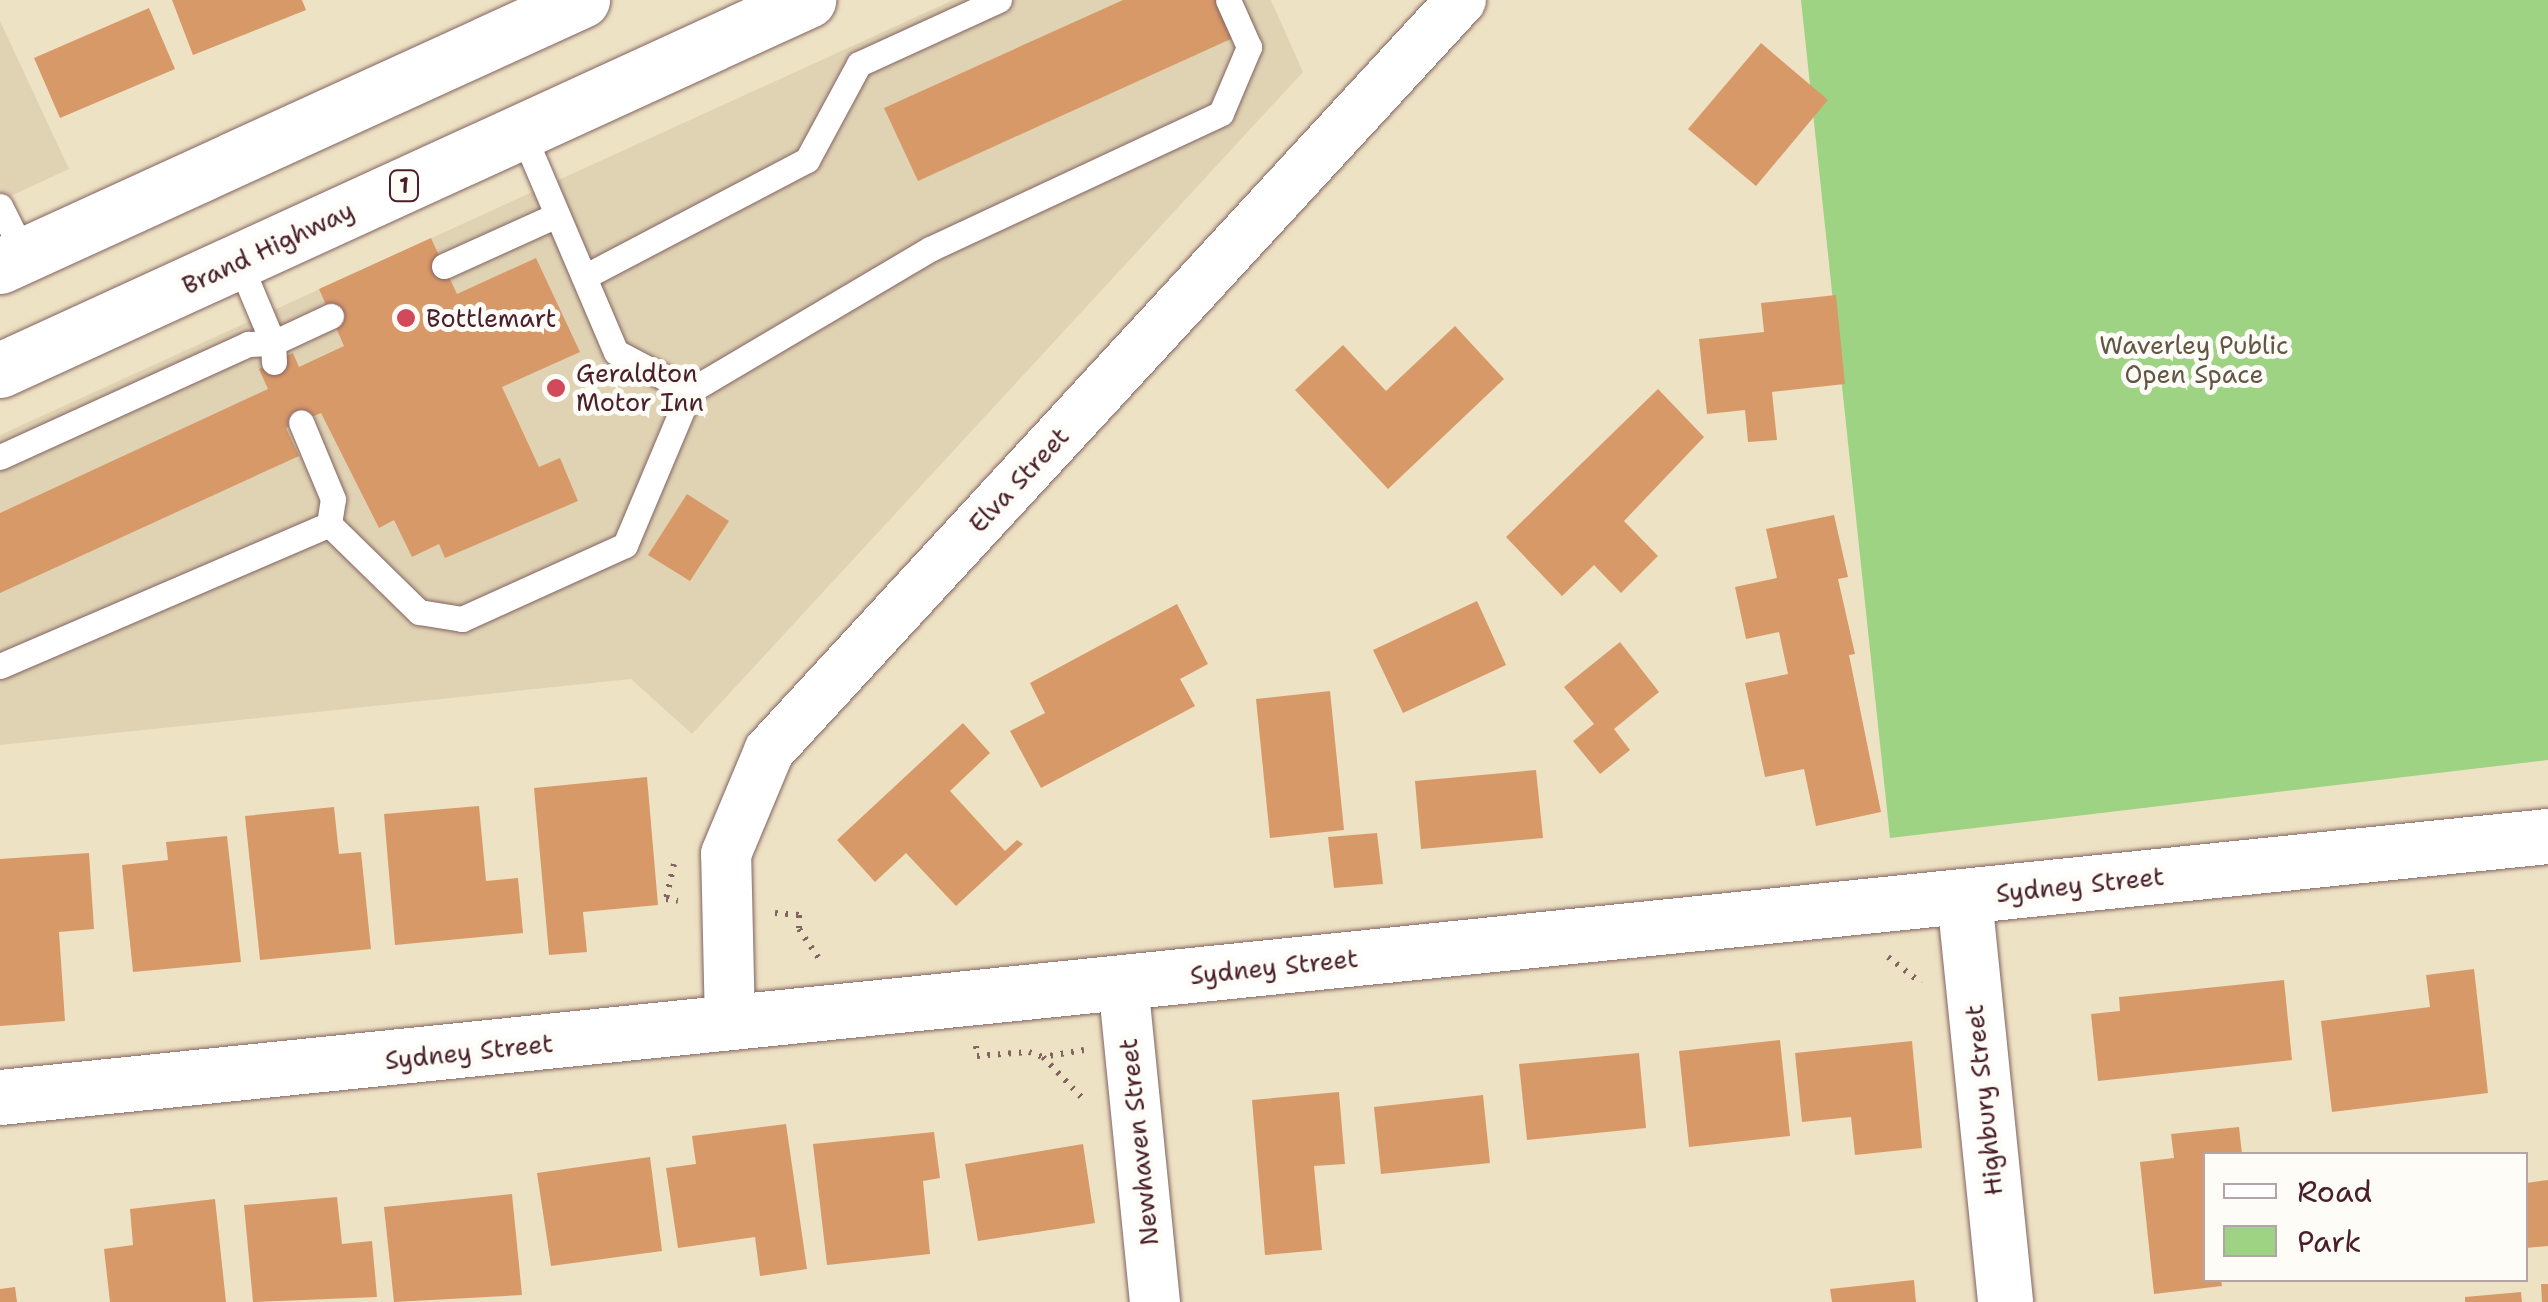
<!DOCTYPE html>
<html>
<head>
<meta charset="utf-8">
<style>
	body { margin:0 }
	#map { position:relative; width:2548px; height:1302px; overflow:hidden; background:#eee2c4; font-family:"Shantell Sans",sans-serif }
	div>[style] { position:absolute }
	.built>* { inset:0; background:#e0d3b4 }
	.green>* { inset:0; background:#9ed384 }
	.building>* { inset:0; background:#d89969 }
	.path>* { height:6px; margin-top:-3px; transform-origin:0; background:repeating-linear-gradient(90deg,#836361 0 2.5px,transparent 0 10.5px) }
	.roads { filter:drop-shadow(0 0 2px #836361) drop-shadow(0 0 2px #836361) }
	.service>* { height:25px; margin:-12.5px; padding:0 12.5px; transform-origin:12.5px; border-radius:12.5px; background:#fff }
	.minor>* { height:50px; margin:-25px; padding:0 25px; transform-origin:25px; border-radius:25px; background:#fff }
	.tertiary>* { height:55px; margin:-27.5px; padding:0 27.5px; transform-origin:27.5px; border-radius:27.5px; background:#fff }
	.trunk>* { height:55px; margin:-27.5px; padding:0 27.5px; transform-origin:27.5px; border-radius:27.5px; background:#fff }
	.dots>* { width:28px; height:28px; translate:-50% -50%; box-sizing:border-box; border:5px solid #fdfcf7; border-radius:50% }
	span { translate:-50% -50%; white-space:nowrap; text-align:center; line-height:1.15; -webkit-text-stroke:10px #fdfcf7; paint-order:stroke }
	.shield-label span { padding:2px 8px; background:#fdfcf7; border:2px solid; border-radius:8px; -webkit-text-stroke-width:0 }
	.shield-label { font-size:22px; color:#4a1f2b; font-weight:700 }
	.street-label { font-size:25px; color:#4a1f2b }
	.poi-label { font-size:25px; color:#4a1f2b }
	.left { translate:0 -50%; text-align:left }
	.park-label { font-size:25px; color:#635546 }
	.legend { position:absolute; left:2203px; top:1152px; width:325px; height:130px; box-sizing:border-box; background:#fdfcf7; border:2px solid #b5a4a5; margin:0; padding:12px 18px; list-style:none; font-size:30px; color:#4a1f2b }
	.legend li { display:flex; align-items:center; gap:20px; height:50px }
	.legend b { width:50px; border:2px solid #b5a4a5 }
</style>
</head>
<body>
<div id="map">
	<div class="built">
		<div style="clip-path:polygon(953px 0,1271px 0,1303px 72px,692px 734px,631px 679px,0 745px,0 435px)"></div>
		<div style="clip-path:polygon(0 21px,69px 169px,0 201px)"></div>
	</div>
	<div class="green">
		<div style="clip-path:polygon(1801px 0,2548px 0,2548px 760px,1890px 838px)"></div>
	</div>
	<div class="building">
		<div style="clip-path:polygon(172px 0,302px 0,306px 10px,193px 55px)"></div>
		<div style="clip-path:polygon(1123px 0,1216px 0,1233px 38px,918px 181px,884px 108px)"></div>
		<div style="clip-path:polygon(149px 8px,175px 69px,60px 118px,34px 58px)"></div>
		<div style="clip-path:polygon(1761px 43px,1828px 100px,1756px 186px,1688px 129px)"></div>
		<div style="clip-path:polygon(431px 238px,457px 294px,536px 258px,580px 352px,502px 387px,539px 467px,560px 458px,578px 501px,445px 558px,439px 544px,412px 557px,394px 520px,379px 528px,321px 413px,286px 428px,299px 456px,0 593px,0 513px,268px 389px,259px 369px,293px 353px,299px 367px,344px 346px,319px 289px)"></div>
		<div style="clip-path:polygon(1836px 295px,1845px 384px,1772px 392px,1777px 440px,1748px 442px,1745px 410px,1707px 414px,1699px 339px,1764px 332px,1761px 303px)"></div>
		<div style="clip-path:polygon(1455px 326px,1504px 379px,1388px 489px,1295px 390px,1343px 345px,1386px 391px)"></div>
		<div style="clip-path:polygon(1658px 389px,1704px 437px,1624px 521px,1658px 556px,1621px 593px,1594px 565px,1562px 596px,1506px 537px)"></div>
		<div style="clip-path:polygon(687px 494px,729px 521px,690px 581px,648px 555px)"></div>
		<div style="clip-path:polygon(1834px 515px,1848px 577px,1838px 579px,1855px 654px,1849px 655px,1881px 812px,1816px 826px,1804px 769px,1765px 777px,1745px 683px,1788px 674px,1779px 632px,1746px 639px,1735px 587px,1777px 578px,1766px 529px)"></div>
		<div style="clip-path:polygon(1477px 601px,1506px 665px,1403px 713px,1373px 650px)"></div>
		<div style="clip-path:polygon(1177px 604px,1208px 664px,1180px 679px,1195px 706px,1041px 788px,1010px 731px,1045px 713px,1030px 683px)"></div>
		<div style="clip-path:polygon(1620px 642px,1659px 692px,1614px 729px,1630px 750px,1600px 774px,1573px 741px,1594px 724px,1564px 687px)"></div>
		<div style="clip-path:polygon(1330px 691px,1344px 830px,1270px 838px,1256px 699px)"></div>
		<div style="clip-path:polygon(963px 723px,990px 753px,950px 791px,1005px 851px,1017px 840px,1023px 844px,956px 906px,906px 853px,875px 882px,837px 840px)"></div>
		<div style="clip-path:polygon(1536px 770px,1543px 838px,1421px 849px,1415px 781px)"></div>
		<div style="clip-path:polygon(647px 777px,658px 905px,583px 912px,587px 952px,549px 955px,534px 788px)"></div>
		<div style="clip-path:polygon(479px 806px,486px 881px,518px 878px,523px 933px,395px 945px,384px 814px)"></div>
		<div style="clip-path:polygon(334px 807px,339px 854px,361px 852px,371px 949px,260px 960px,245px 816px)"></div>
		<div style="clip-path:polygon(1377px 833px,1383px 884px,1334px 888px,1328px 837px)"></div>
		<div style="clip-path:polygon(227px 836px,241px 962px,133px 972px,122px 865px,168px 860px,166px 842px)"></div>
		<div style="clip-path:polygon(89px 853px,94px 929px,59px 932px,65px 1021px,0 1026px,0 859px)"></div>
		<div style="clip-path:polygon(2474px 969px,2488px 1093px,2332px 1112px,2321px 1021px,2430px 1007px,2426px 975px)"></div>
		<div style="clip-path:polygon(2284px 980px,2292px 1060px,2098px 1081px,2091px 1014px,2120px 1011px,2119px 997px)"></div>
		<div style="clip-path:polygon(1780px 1040px,1790px 1136px,1689px 1147px,1679px 1051px)"></div>
		<div style="clip-path:polygon(1912px 1041px,1922px 1148px,1855px 1155px,1851px 1117px,1802px 1122px,1795px 1053px)"></div>
		<div style="clip-path:polygon(1639px 1053px,1646px 1128px,1527px 1140px,1519px 1064px)"></div>
		<div style="clip-path:polygon(1339px 1092px,1345px 1164px,1314px 1166px,1322px 1250px,1265px 1255px,1252px 1100px)"></div>
		<div style="clip-path:polygon(1483px 1095px,1490px 1163px,1381px 1174px,1374px 1107px)"></div>
		<div style="clip-path:polygon(786px 1124px,807px 1269px,760px 1276px,755px 1237px,678px 1248px,666px 1168px,696px 1164px,692px 1136px)"></div>
		<div style="clip-path:polygon(2239px 1127px,2242px 1154px,2206px 1154px,2206px 1280px,2221px 1280px,2222px 1286px,2154px 1294px,2140px 1162px,2174px 1158px,2171px 1134px)"></div>
		<div style="clip-path:polygon(934px 1132px,940px 1178px,923px 1181px,930px 1254px,827px 1265px,813px 1144px)"></div>
		<div style="clip-path:polygon(1083px 1144px,1095px 1223px,978px 1241px,965px 1164px)"></div>
		<div style="clip-path:polygon(650px 1157px,662px 1251px,551px 1266px,537px 1173px)"></div>
		<div style="clip-path:polygon(2548px 1180px,2548px 1246px,2526px 1248px,2526px 1183px)"></div>
		<div style="clip-path:polygon(512px 1194px,522px 1295px,394px 1302px,384px 1207px)"></div>
		<div style="clip-path:polygon(337px 1197px,342px 1244px,372px 1241px,377px 1297px,253px 1302px,244px 1205px)"></div>
		<div style="clip-path:polygon(215px 1199px,226px 1302px,110px 1302px,104px 1249px,133px 1245px,130px 1209px)"></div>
		<div style="clip-path:polygon(1914px 1280px,1916px 1302px,1832px 1302px,1830px 1289px)"></div>
		<div style="clip-path:polygon(2541px 1284px,2548px 1284px,2548px 1302px,2542px 1302px)"></div>
		<div style="clip-path:polygon(15px 1287px,17px 1302px,0 1302px,0 1289px)"></div>
		<div style="clip-path:polygon(2521px 1292px,2522px 1302px,2465px 1302px,2465px 1297px)"></div>
	</div>
	<div class="path">
		<div style="left:674px;top:864px;width:36px;rotate:103deg"></div>
		<div style="left:666px;top:899px;width:12px;rotate:9deg"></div>
		<div style="left:775px;top:913px;width:24px;rotate:5deg"></div>
		<div style="left:799px;top:915px;width:14px;rotate:90deg"></div>
		<div style="left:799px;top:929px;width:40px;rotate:56deg"></div>
		<div style="left:1888px;top:957px;width:42px;rotate:38.2deg"></div>
		<div style="left:976px;top:1046px;width:10px;rotate:84deg"></div>
		<div style="left:977px;top:1056px;width:52px;rotate:-4.4deg"></div>
		<div style="left:1029px;top:1052px;width:15px;rotate:20deg"></div>
		<div style="left:1084px;top:1050px;width:42px;rotate:170.3deg"></div>
		<div style="left:1043px;top:1057px;width:62px;rotate:46.3deg"></div>
	</div>
	<div class="roads">
		<div class="service">
			<div style="left:522px;top:132px;width:239px;rotate:66.9deg"></div>
			<div style="left:616px;top:352px;width:84px;rotate:27.8deg"></div>
			<div style="left:0;top:206px;width:54px;rotate:63.4deg"></div>
			<div style="left:239px;top:262px;width:88px;rotate:67.2deg"></div>
			<div style="left:273px;top:343px;width:19px;rotate:87deg"></div>
			<div style="left:444px;top:266px;width:124px;rotate:-24.3deg"></div>
			<div style="left:584px;top:277px;width:252px;rotate:-27.7deg"></div>
			<div style="left:807px;top:160px;width:109px;rotate:-61.6deg"></div>
			<div style="left:859px;top:64px;width:154px;rotate:-24.6deg"></div>
			<div style="left:0;top:457px;width:273px;rotate:-24.5deg"></div>
			<div style="left:248px;top:344px;width:25px;rotate:-2deg"></div>
			<div style="left:273px;top:343px;width:64px;rotate:-25deg"></div>
			<div style="left:329px;top:524px;width:126px;rotate:44.4deg"></div>
			<div style="left:419px;top:612px;width:44px;rotate:9.2deg"></div>
			<div style="left:462px;top:619px;width:179px;rotate:-24.4deg"></div>
			<div style="left:625px;top:545px;width:167px;rotate:-67.1deg"></div>
			<div style="left:690px;top:391px;width:279px;rotate:-30.6deg"></div>
			<div style="left:930px;top:249px;width:321px;rotate:-25deg"></div>
			<div style="left:1221px;top:113px;width:72px;rotate:-67deg"></div>
			<div style="left:1249px;top:47px;width:51px;rotate:-114.1deg"></div>
			<div style="left:0;top:666px;width:358px;rotate:-23.3deg"></div>
			<div style="left:329px;top:524px;width:25px;rotate:-81deg"></div>
			<div style="left:333px;top:499px;width:83px;rotate:-112.6deg"></div>
		</div>
		<div class="minor">
			<div style="left:1123px;top:982px;width:322px;rotate:84.3deg"></div>
			<div style="left:730px;top:1025px;width:171px;rotate:-91.3deg"></div>
			<div style="left:726px;top:854px;width:112px;rotate:-67.3deg"></div>
			<div style="left:769px;top:751px;width:1021px;rotate:-47.34deg"></div>
		</div>
		<div class="tertiary">
			<div style="left:1964px;top:897px;width:407px;rotate:84.2deg"></div>
			<div style="left:0;top:1097px;width:2561px;rotate:-5.85deg"></div>
		</div>
		<div class="trunk">
			<div style="left:0;top:266px;width:640px;rotate:-24.56deg"></div>
			<div style="left:0;top:370px;width:889px;rotate:-24.6deg"></div>
		</div>
	</div>
	<div class="dots">
		<div style="left:406px;top:318px;background:#d1495b"></div>
		<div style="left:556px;top:388px;background:#d1495b"></div>
	</div>
	<div class="shield-label">
		<span style="left:404px;top:186px">1</span>
	</div>
	<div class="street-label">
		<span style="left:268px;top:248px;rotate:-25deg">Brand Highway</span>
		<span style="left:1019px;top:480px;rotate:-47deg">Elva Street</span>
		<span style="left:2080px;top:885px;rotate:-6deg">Sydney Street</span>
		<span style="left:1274px;top:967px;rotate:-6deg">Sydney Street</span>
		<span style="left:469px;top:1052px;rotate:-6deg">Sydney Street</span>
		<span style="left:1984px;top:1100px;rotate:-96deg">Highbury Street</span>
		<span style="left:1139px;top:1142px;rotate:-96deg">Newhaven Street</span>
	</div>
	<div class="poi-label">
		<span class="left" style="left:426px;top:318px">Bottlemart</span>
		<span class="left" style="left:576px;top:388px">Geraldton<br>Motor Inn</span>
	</div>
	<div class="park-label">
		<span style="left:2194px;top:360px">Waverley Public<br>Open Space</span>
	</div>
	<ul class="legend">
	<li><b style="height:12px;background:#fff"></b>Road</li>
	<li><b style="height:28px;background:#9ed384"></b>Park</li>
	</ul>
</div>
</body>
</html>
